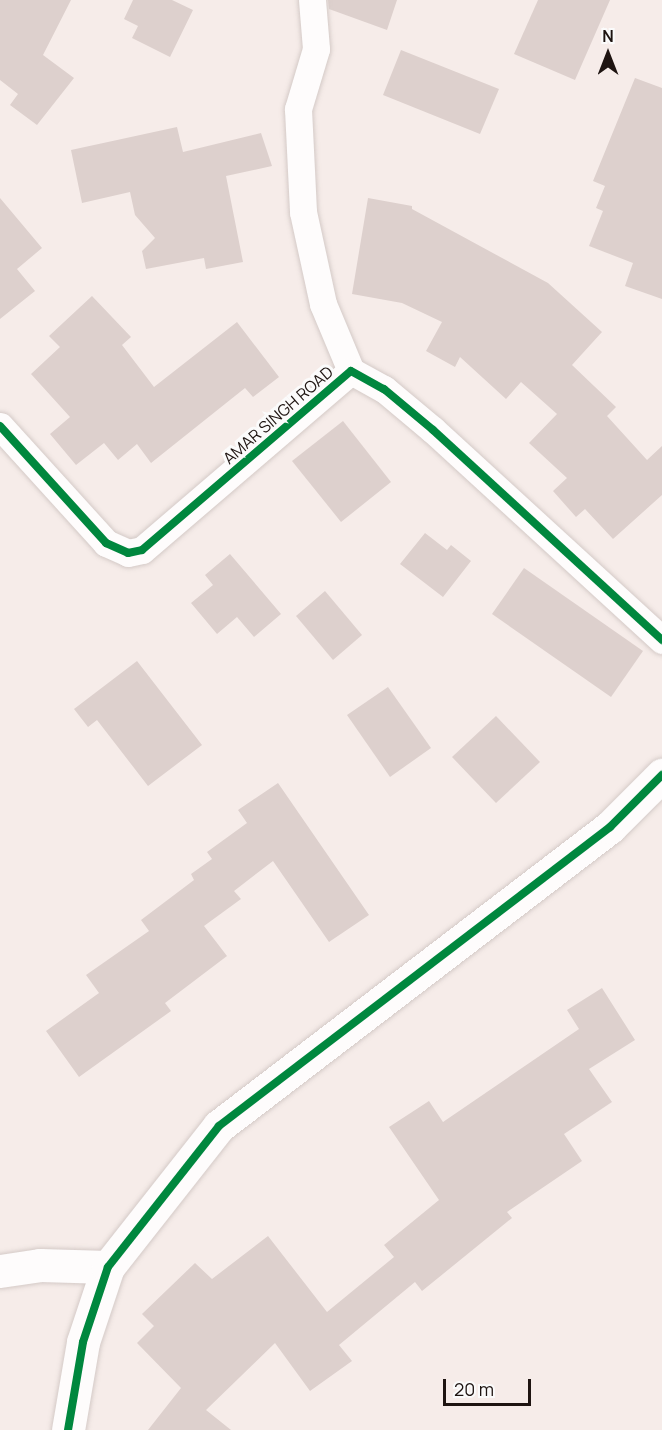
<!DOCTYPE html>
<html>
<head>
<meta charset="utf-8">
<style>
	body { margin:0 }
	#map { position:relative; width:662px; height:1430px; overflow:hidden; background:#f6ece9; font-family:Manrope,sans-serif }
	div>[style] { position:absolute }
	.building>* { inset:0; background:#ddd0cd }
	.roads { filter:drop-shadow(0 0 2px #d4cac7) drop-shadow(0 0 2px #d4cac7) }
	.minor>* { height:27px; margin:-13.5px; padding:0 13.5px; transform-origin:13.5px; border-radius:13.5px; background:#fefcfc }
	.tertiary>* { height:33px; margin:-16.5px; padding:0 16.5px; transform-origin:16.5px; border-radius:16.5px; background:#fefcfc }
	.cycleway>* { height:8px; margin:-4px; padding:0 4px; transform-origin:4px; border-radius:4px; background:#00873e }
	span { translate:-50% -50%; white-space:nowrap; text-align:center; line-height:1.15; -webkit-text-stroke:6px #fbfbfb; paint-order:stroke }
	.street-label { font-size:16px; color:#1e1411 }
	.north { position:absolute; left:578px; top:24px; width:60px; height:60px; -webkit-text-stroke:4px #fbfbfb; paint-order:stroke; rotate:0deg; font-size:16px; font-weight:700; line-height:24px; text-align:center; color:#1e1411 }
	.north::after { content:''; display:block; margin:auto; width:21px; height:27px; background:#1e1411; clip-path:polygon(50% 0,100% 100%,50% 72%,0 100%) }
	.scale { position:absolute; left:443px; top:1379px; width:88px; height:27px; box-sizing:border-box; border:3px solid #1e1411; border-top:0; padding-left:8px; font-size:18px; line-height:21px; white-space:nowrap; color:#1e1411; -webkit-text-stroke:4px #fbfbfb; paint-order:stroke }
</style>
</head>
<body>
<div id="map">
	<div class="building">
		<div style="clip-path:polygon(0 0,71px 0,43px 55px,74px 78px,37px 125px,10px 105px,18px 94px,0 80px)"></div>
		<div style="clip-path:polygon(133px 0,172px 0,193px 10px,170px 57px,132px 38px,138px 26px,124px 19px)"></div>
		<div style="clip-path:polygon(328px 0,397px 0,387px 30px,329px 9px)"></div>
		<div style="clip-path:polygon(538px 0,610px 0,575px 80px,514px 54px)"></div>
		<div style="clip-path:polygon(401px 50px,499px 89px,480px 134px,383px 95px)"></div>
		<div style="clip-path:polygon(635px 78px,662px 88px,662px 299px,625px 286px,633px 263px,589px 246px,603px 211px,596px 208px,605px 186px,593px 181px)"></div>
		<div style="clip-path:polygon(177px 127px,183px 152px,261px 133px,272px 166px,226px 176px,243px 262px,206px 269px,204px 258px,146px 269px,142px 251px,155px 238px,135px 215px,130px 192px,82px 203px,71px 150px)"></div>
		<div style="clip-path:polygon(0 198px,42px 248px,17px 269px,35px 291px,0 319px)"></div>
		<div style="clip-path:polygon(368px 198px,412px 206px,412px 209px,548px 283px,602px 332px,572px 365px,616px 407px,607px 416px,647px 460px,662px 446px,662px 495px,613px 539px,585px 509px,576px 517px,553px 491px,567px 478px,529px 443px,557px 414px,521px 382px,506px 399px,460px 357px,455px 367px,426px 351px,442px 322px,402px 303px,352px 294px)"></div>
		<div style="clip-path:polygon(92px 296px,131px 337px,122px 345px,154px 387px,237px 322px,279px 377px,253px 397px,245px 388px,151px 463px,137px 444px,118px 460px,104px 443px,76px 465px,50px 434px,70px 417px,31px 374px,60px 347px,49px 336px)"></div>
		<div style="clip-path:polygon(343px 421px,391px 482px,341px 522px,292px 461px)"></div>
		<div style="clip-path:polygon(425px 533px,447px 550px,451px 545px,471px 561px,443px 597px,400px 564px)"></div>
		<div style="clip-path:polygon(230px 554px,281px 614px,254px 637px,237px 617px,217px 634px,191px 603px,213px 585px,205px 575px)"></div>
		<div style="clip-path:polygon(524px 568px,643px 651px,611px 697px,492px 614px)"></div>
		<div style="clip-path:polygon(325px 591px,362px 635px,333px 660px,296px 616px)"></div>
		<div style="clip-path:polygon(137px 661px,202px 745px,148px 786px,97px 720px,88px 727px,74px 709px)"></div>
		<div style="clip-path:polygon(388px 687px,431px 748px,390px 777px,347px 715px)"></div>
		<div style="clip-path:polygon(496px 716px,540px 762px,496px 803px,452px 757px)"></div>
		<div style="clip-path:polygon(278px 783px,369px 915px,329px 942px,273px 861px,234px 891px,241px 899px,204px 926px,227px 956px,165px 1003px,171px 1011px,79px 1077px,46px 1031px,99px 993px,86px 975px,149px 931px,141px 920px,194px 880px,191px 874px,212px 859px,207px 852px,247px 823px,238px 810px)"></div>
		<div style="clip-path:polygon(602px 988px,635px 1040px,589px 1069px,612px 1102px,564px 1134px,582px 1161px,507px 1212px,512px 1218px,422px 1291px,415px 1282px,339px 1345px,352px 1361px,310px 1391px,275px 1343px,206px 1410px,231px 1430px,148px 1430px,181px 1388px,137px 1343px,154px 1326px,142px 1314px,195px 1263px,212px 1279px,268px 1236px,327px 1312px,394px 1257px,384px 1245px,439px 1200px,389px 1127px,429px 1101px,443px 1122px,579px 1029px,567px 1010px)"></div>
	</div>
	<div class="roads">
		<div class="minor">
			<div style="left:312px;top:0;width:49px;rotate:85.3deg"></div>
			<div style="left:316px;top:49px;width:63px;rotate:106.7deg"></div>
			<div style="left:298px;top:109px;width:103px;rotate:87.2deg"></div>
			<div style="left:303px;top:212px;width:94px;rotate:77.7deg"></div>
			<div style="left:323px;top:304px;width:73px;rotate:67.3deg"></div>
			<div style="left:0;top:426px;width:158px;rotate:47.8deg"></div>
			<div style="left:106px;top:543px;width:24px;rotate:24deg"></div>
			<div style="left:128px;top:553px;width:14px;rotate:-12deg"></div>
			<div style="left:142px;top:550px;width:275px;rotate:-40.6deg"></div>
			<div style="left:351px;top:371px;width:38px;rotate:29deg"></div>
			<div style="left:384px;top:389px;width:64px;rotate:39.9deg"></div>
			<div style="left:433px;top:430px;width:311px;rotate:42.5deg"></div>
		</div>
		<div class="tertiary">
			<div style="left:0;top:1271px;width:40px;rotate:-8.5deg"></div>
			<div style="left:40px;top:1265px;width:68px;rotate:1.7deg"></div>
			<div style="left:68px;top:1430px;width:89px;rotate:-80.3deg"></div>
			<div style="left:83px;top:1342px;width:79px;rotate:-71.6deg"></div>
			<div style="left:108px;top:1267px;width:179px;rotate:-51.8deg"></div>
			<div style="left:219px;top:1126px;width:492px;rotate:-37.4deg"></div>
			<div style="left:610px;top:827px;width:74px;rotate:-45deg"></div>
		</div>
	</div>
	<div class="cycleway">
		<div style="left:0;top:426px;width:158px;rotate:47.8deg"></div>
		<div style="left:106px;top:543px;width:24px;rotate:24deg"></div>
		<div style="left:128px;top:553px;width:14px;rotate:-12deg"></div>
		<div style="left:142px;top:550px;width:275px;rotate:-40.6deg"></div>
		<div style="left:351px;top:371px;width:38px;rotate:29deg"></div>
		<div style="left:384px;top:389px;width:64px;rotate:39.9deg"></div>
		<div style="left:433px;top:430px;width:311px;rotate:42.5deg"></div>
		<div style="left:68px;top:1430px;width:89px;rotate:-80.3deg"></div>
		<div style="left:83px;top:1342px;width:79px;rotate:-71.6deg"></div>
		<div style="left:108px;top:1267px;width:179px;rotate:-51.8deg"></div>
		<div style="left:219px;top:1126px;width:492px;rotate:-37.4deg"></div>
		<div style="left:610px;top:827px;width:74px;rotate:-45deg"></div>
	</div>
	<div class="street-label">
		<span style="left:278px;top:415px;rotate:-41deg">AMAR SINGH ROAD</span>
	</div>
	<div class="north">N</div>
	<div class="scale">20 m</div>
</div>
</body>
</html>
